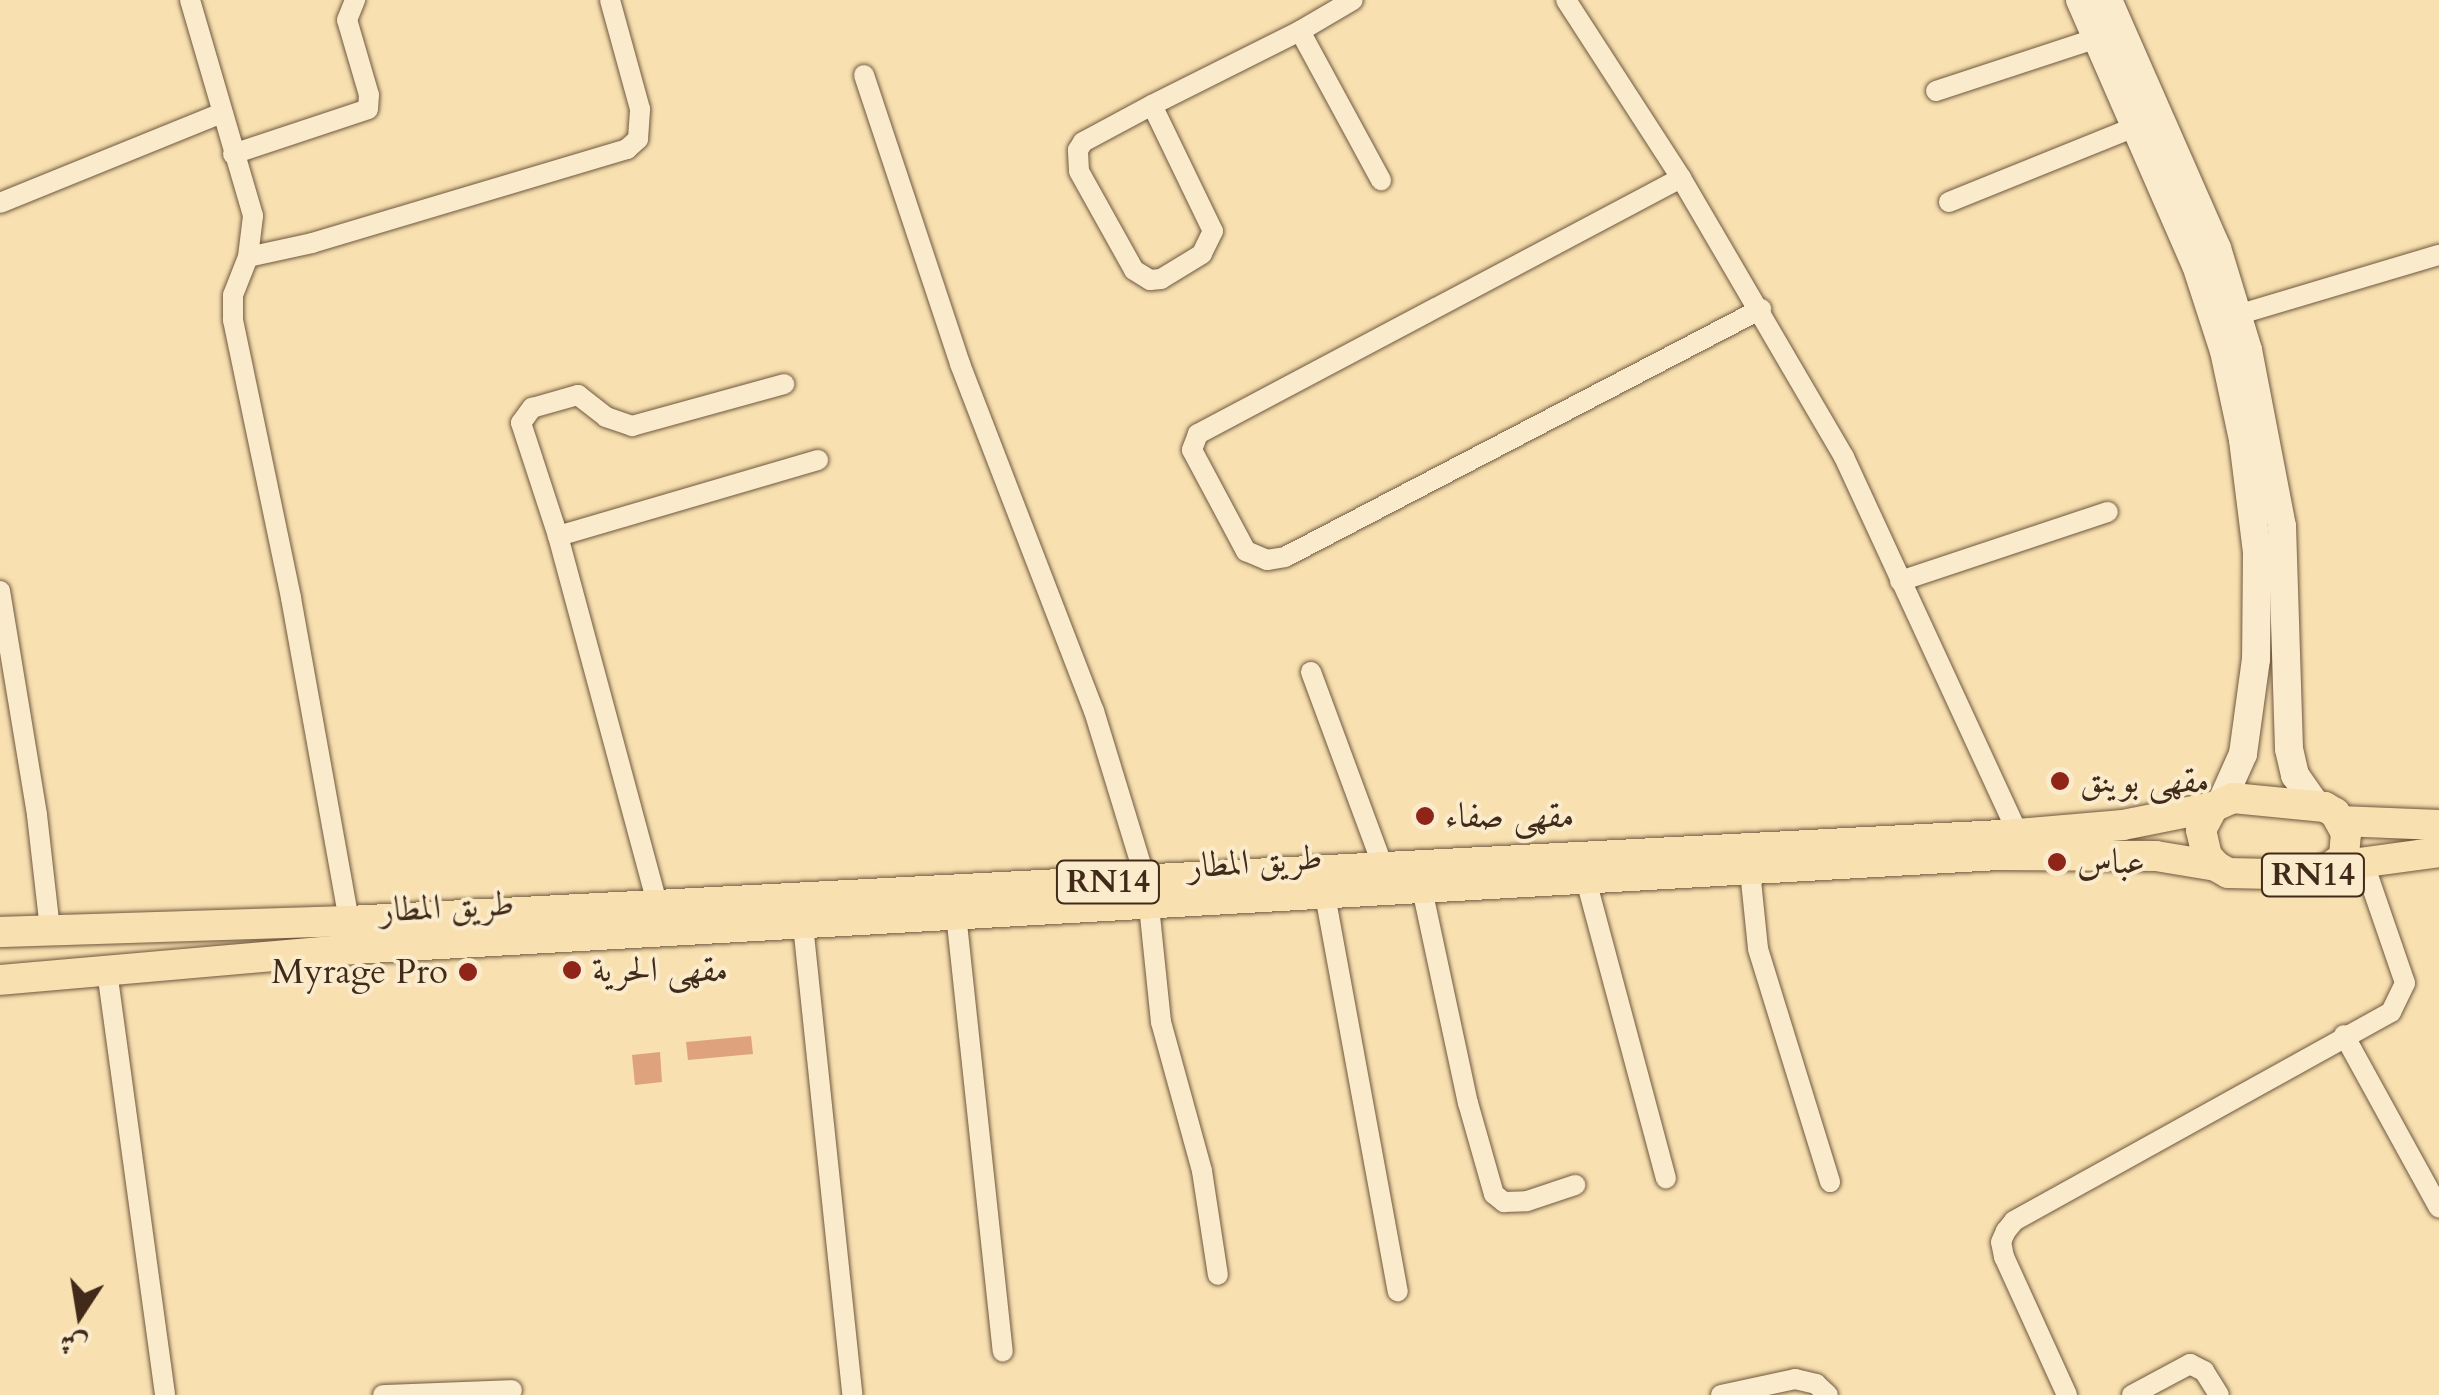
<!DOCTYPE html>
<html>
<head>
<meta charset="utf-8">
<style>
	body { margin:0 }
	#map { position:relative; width:2439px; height:1395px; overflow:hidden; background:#f8e0b0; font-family:Cardo,Amiri,serif }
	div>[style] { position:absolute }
	.building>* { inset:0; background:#dea37d }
	.roads { filter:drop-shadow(0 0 2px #6f583f) drop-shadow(0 0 2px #6f583f) }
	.street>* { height:20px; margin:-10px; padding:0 10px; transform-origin:10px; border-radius:10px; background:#faebcc }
	.secondary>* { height:28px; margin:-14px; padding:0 14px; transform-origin:14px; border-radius:14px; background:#faebcc }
	.primary>* { height:30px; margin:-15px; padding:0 15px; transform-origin:15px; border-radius:15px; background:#f8e0b0 }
	.dots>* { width:28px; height:28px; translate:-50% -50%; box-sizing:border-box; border:5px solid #faebcc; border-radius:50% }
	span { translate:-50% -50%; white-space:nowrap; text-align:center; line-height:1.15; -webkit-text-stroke:8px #faebcc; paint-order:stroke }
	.shield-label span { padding:2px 8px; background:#faebcc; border:2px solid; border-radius:8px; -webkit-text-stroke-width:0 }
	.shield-label { font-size:32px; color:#412a19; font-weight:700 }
	.poi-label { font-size:35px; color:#412a19 }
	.left { translate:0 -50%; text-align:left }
	.right { translate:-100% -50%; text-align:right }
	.street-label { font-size:35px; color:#412a19 }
	.north { position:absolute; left:30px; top:1265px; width:100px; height:100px; -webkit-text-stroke:8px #faebcc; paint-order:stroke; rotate:192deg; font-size:28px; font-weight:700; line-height:40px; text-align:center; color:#412a19 }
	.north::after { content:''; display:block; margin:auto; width:35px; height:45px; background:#412a19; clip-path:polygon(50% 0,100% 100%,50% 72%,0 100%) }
</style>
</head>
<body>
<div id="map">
	<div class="building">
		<div style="clip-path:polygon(751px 1036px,753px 1054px,688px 1060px,686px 1042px)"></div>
		<div style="clip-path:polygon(660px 1052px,662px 1082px,635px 1085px,632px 1055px)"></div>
	</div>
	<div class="roads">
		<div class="street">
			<div style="left:190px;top:0;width:225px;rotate:73.7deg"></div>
			<div style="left:253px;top:216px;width:41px;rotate:97deg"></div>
			<div style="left:248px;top:257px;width:41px;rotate:111.5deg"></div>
			<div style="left:233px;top:295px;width:25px;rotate:90deg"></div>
			<div style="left:233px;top:320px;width:284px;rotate:78.2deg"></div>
			<div style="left:291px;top:598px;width:328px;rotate:79.8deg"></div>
			<div style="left:1566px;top:0;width:212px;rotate:57.1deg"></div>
			<div style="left:1681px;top:178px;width:323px;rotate:59.7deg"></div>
			<div style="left:1844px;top:457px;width:415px;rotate:65.2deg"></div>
			<div style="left:1300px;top:31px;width:170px;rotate:61.5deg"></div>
			<div style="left:864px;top:75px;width:305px;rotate:71.6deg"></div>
			<div style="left:960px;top:364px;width:372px;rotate:68.9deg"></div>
			<div style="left:1094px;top:711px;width:178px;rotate:73deg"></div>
			<div style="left:1936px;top:91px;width:169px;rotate:-18.2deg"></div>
			<div style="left:1152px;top:105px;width:140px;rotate:64.2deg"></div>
			<div style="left:1213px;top:231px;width:25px;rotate:116deg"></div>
			<div style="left:1202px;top:254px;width:48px;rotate:148.6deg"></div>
			<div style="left:1161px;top:279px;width:11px;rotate:175deg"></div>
			<div style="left:1150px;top:280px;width:19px;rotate:-148deg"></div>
			<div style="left:1134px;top:270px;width:113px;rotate:-119.1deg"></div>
			<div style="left:1079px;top:171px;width:21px;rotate:-93deg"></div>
			<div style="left:1078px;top:150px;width:9px;rotate:-58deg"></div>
			<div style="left:1083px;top:142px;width:78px;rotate:-28.2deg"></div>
			<div style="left:1152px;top:105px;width:165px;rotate:-26.6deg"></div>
			<div style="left:1300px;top:31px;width:61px;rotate:-30.3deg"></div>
			<div style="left:233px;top:154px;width:142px;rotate:-18.4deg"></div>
			<div style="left:368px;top:109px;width:14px;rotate:-86deg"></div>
			<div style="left:369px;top:95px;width:78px;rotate:-106.3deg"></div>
			<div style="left:347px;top:20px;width:22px;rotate:-68deg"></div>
			<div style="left:1681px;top:178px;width:547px;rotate:152.08deg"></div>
			<div style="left:1198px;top:434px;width:17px;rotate:111deg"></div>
			<div style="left:1192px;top:450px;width:115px;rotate:61.9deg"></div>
			<div style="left:1246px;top:551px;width:23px;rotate:23deg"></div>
			<div style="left:1267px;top:560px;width:18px;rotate:-9deg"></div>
			<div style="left:1285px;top:557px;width:537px;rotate:-27.52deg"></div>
			<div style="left:1949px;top:202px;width:201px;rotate:-22deg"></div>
			<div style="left:0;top:203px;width:240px;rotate:-22.1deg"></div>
			<div style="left:248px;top:257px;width:66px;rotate:-12.3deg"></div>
			<div style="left:312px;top:243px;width:329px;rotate:-16.6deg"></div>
			<div style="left:627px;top:149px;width:15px;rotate:-42deg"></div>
			<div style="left:638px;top:139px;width:30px;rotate:-86deg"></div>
			<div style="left:640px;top:109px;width:113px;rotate:-105.4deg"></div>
			<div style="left:2227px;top:318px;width:221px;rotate:-16.6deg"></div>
			<div style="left:558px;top:536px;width:271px;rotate:-16.3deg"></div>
			<div style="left:1900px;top:581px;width:219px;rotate:-18.4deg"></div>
			<div style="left:0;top:591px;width:227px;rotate:80.6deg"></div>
			<div style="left:37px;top:815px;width:115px;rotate:83.5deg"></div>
			<div style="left:1311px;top:672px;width:208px;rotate:69.7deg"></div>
			<div style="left:1750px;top:871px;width:78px;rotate:84.1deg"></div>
			<div style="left:1758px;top:949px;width:244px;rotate:72.8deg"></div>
			<div style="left:1586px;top:880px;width:309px;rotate:75deg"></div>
			<div style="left:1422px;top:889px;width:219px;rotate:77.9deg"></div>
			<div style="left:1468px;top:1103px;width:95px;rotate:74.1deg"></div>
			<div style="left:1494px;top:1194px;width:13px;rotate:39deg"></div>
			<div style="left:1504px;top:1202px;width:23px;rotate:-2deg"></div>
			<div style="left:1527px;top:1201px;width:51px;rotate:-18.4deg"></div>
			<div style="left:1325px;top:895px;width:403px;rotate:79.6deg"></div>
			<div style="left:657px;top:903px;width:380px;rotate:-105.1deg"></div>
			<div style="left:558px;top:536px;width:119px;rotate:-108.1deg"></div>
			<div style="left:521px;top:423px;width:19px;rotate:-54deg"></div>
			<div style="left:532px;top:408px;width:48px;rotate:-15.8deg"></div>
			<div style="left:578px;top:395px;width:36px;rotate:38deg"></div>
			<div style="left:606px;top:417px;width:28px;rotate:19deg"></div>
			<div style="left:632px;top:426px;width:158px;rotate:-15.4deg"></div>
			<div style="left:1149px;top:906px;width:117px;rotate:84.1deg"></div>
			<div style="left:1161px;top:1022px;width:155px;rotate:74.6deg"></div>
			<div style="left:1202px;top:1171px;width:105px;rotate:81.3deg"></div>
			<div style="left:956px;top:914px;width:440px;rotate:83.9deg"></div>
			<div style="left:803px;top:925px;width:473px;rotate:84deg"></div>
			<div style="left:107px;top:971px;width:428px;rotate:82.2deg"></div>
			<div style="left:2344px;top:1035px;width:197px;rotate:61.2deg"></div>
			<div style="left:383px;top:1395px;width:129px;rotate:-2.2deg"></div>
			<div style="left:1721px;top:1395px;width:76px;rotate:-12.2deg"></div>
			<div style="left:1795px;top:1379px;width:22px;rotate:13deg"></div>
			<div style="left:1816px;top:1384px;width:16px;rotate:43deg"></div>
			<div style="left:2067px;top:1395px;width:152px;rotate:-114.5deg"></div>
			<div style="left:2004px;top:1257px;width:15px;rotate:-101deg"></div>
			<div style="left:2001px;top:1242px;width:12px;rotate:-66deg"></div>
			<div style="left:2006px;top:1231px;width:13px;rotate:-51deg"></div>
			<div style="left:2014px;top:1221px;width:431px;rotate:-29deg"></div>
			<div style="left:2391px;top:1012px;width:32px;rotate:-64deg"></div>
			<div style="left:2405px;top:983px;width:129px;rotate:-109deg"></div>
			<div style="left:2132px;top:1395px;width:66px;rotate:-28.1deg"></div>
			<div style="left:2190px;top:1364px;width:16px;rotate:27deg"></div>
			<div style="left:2204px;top:1371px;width:28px;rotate:58deg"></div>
		</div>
		<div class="secondary">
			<div style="left:2080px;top:0;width:289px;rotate:66.4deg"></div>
			<div style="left:2196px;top:265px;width:90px;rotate:72deg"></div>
			<div style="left:2224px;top:351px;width:91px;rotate:77.9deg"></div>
			<div style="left:2243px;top:440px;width:113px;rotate:82.9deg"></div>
			<div style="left:2257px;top:552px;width:107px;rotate:90.5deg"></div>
			<div style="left:2256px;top:659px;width:96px;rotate:97.8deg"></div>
			<div style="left:2243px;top:754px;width:51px;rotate:114.1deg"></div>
			<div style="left:2108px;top:0;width:271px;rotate:66.3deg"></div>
			<div style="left:2217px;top:248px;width:107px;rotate:73.1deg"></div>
			<div style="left:2248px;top:350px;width:179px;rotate:79.1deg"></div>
			<div style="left:2282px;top:526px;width:223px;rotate:88.2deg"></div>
			<div style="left:2289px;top:749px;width:27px;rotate:77deg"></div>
			<div style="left:2295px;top:775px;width:35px;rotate:55deg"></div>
		</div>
		<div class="primary">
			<div style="left:2233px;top:798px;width:92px;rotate:5.6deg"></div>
			<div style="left:2325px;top:807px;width:12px;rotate:31deg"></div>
			<div style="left:2335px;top:813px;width:23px;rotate:61deg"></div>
			<div style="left:2346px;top:833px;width:24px;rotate:95deg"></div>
			<div style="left:2344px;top:857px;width:31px;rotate:144deg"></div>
			<div style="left:2319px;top:875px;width:91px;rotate:-178.7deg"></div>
			<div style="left:2228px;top:873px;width:14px;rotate:-150deg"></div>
			<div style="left:2216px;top:866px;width:13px;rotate:-132deg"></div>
			<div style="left:2207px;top:856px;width:27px;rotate:-103deg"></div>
			<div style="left:2201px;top:830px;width:26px;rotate:-62deg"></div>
			<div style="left:2213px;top:807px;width:22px;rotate:-24deg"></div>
			<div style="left:2340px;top:821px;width:99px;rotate:2.3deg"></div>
			<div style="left:2337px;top:866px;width:103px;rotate:-7.8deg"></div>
			<div style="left:0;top:932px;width:349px;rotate:-1.8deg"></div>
			<div style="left:349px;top:921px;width:1671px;rotate:-2.98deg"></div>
			<div style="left:2018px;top:834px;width:105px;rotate:-4.9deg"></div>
			<div style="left:2123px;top:825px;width:92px;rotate:-11.3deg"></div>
			<div style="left:0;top:980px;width:354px;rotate:-5deg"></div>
			<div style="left:353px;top:949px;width:1647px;rotate:-3.27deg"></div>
			<div style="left:1997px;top:855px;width:159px;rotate:0.4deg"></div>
			<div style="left:2156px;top:856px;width:61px;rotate:9.5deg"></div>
		</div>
	</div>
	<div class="dots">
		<div style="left:2060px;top:781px;background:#8f2418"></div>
		<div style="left:1425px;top:816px;background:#8f2418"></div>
		<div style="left:2057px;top:862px;background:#8f2418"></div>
		<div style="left:572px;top:970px;background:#8f2418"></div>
		<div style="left:468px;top:972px;background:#8f2418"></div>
	</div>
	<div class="shield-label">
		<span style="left:2313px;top:875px">RN14</span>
		<span style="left:1108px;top:882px">RN14</span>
	</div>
	<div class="poi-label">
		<span class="left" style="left:2080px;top:781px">مقهى بوينق</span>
		<span class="left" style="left:1445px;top:816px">مقهى صفاء</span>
		<span class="left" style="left:2077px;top:862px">عباس</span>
		<span class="left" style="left:592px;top:970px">مقهى الحرية</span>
		<span class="right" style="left:448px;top:972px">Myrage Pro</span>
	</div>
	<div class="street-label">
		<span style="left:1255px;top:862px;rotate:-4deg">طريق المطار</span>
		<span style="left:447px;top:907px;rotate:-3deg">طريق المطار</span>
	</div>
	<div class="north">ش</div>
</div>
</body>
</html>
